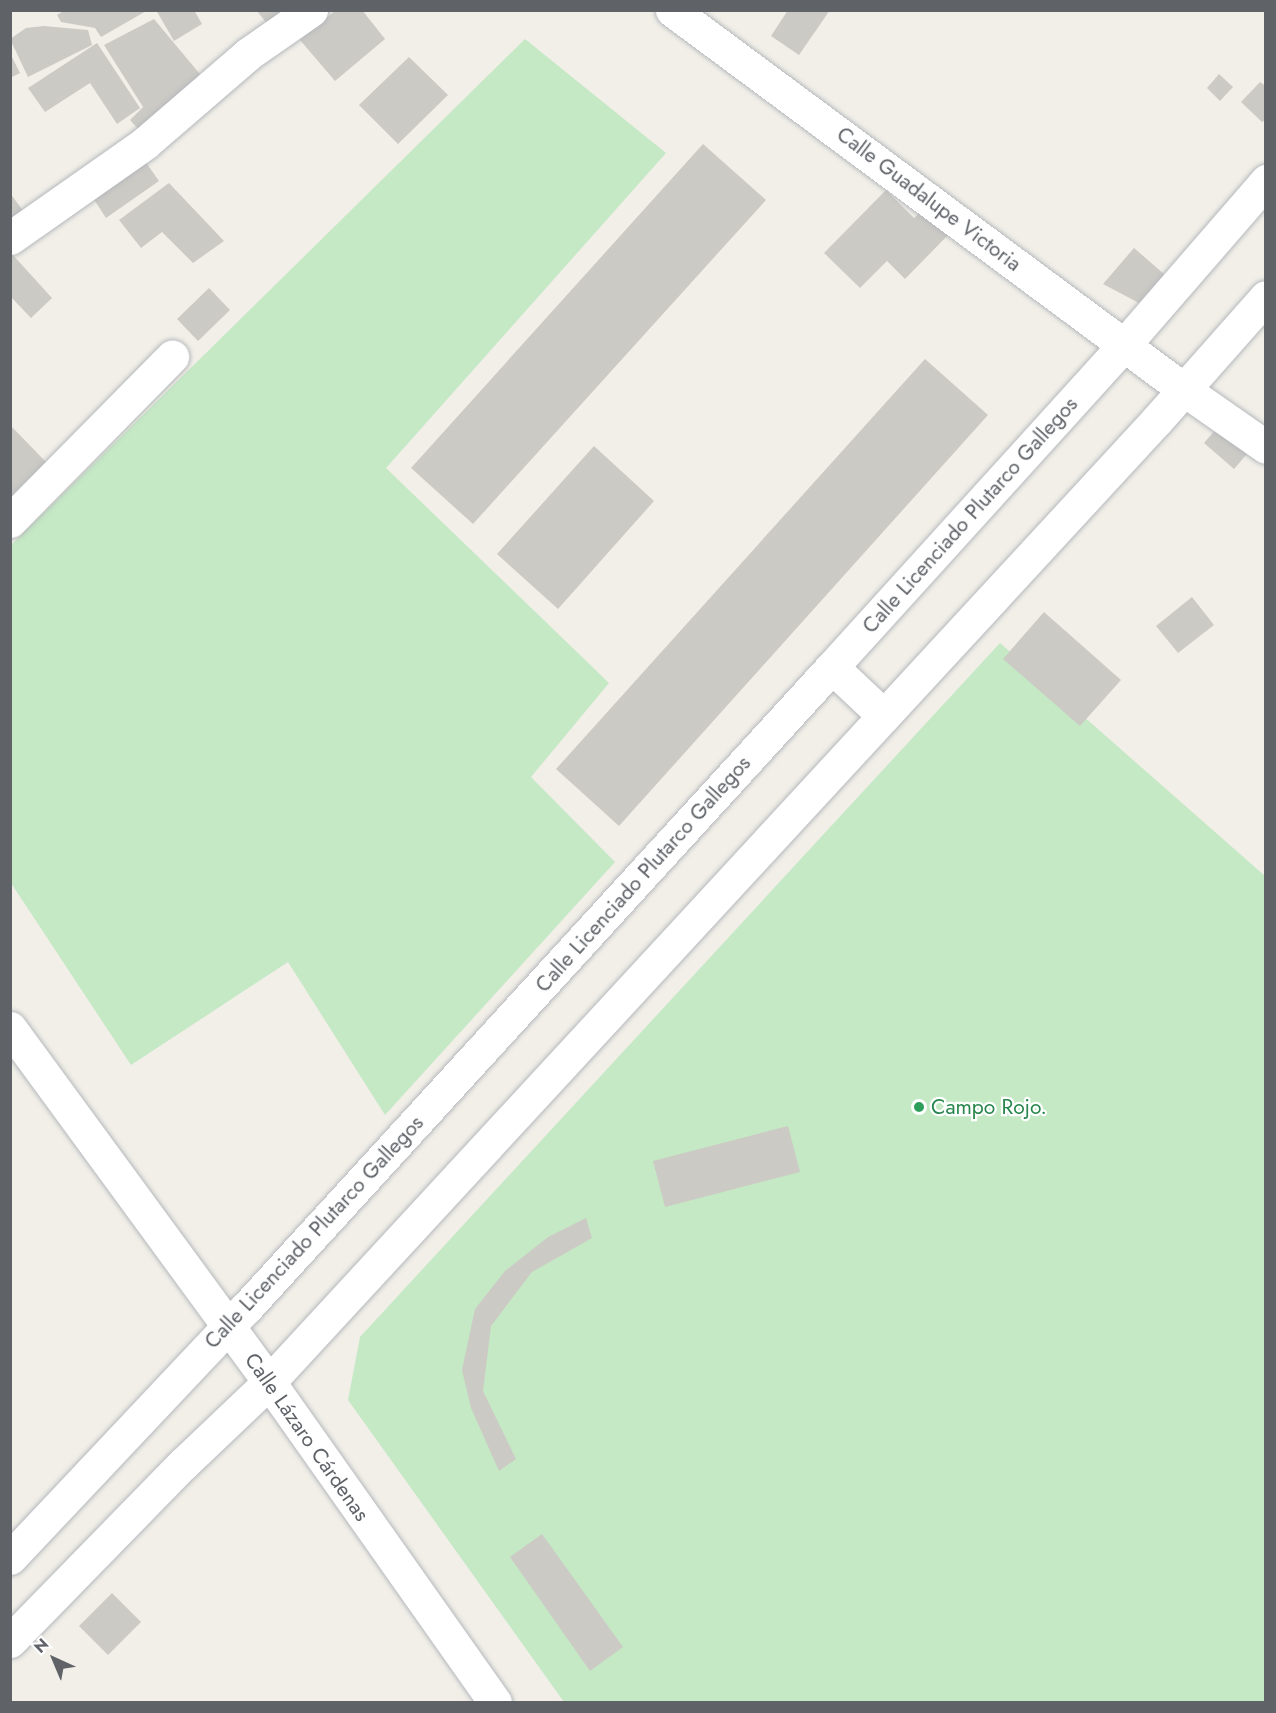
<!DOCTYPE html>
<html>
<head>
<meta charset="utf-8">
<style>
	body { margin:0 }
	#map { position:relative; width:1276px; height:1713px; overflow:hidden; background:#f1efe8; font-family:Jost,sans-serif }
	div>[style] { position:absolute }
	.green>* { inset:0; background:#c5e8c5 }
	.building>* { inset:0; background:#cccac5 }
	.roads { filter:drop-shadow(0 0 2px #b5b8bc) drop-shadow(0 0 2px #b5b8bc) }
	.street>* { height:33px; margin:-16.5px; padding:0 16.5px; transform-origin:16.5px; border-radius:16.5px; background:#fff }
	.dots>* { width:16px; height:16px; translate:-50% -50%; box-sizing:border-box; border:3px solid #fff; border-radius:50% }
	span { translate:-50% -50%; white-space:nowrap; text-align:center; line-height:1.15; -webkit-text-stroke:4.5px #fff; paint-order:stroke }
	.street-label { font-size:21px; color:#5f6368 }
	.leisure-label { font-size:21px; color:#27864d }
	.left { translate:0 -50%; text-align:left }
	.frame { position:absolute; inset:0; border:12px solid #5f6368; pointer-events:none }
	.north { position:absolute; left:24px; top:1629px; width:60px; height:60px; -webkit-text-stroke:4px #fff; paint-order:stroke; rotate:316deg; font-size:16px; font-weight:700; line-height:24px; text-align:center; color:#5f6368 }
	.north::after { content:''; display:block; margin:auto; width:21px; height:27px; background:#5f6368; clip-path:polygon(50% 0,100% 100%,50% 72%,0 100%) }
</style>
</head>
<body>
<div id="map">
	<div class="green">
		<div style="clip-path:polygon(525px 39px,666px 153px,386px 468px,609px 683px,531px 777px,615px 862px,385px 1115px,288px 962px,131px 1065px,11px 883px,11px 545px)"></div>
		<div style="clip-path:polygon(1000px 643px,1265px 876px,1265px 1702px,564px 1702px,348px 1400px,360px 1337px)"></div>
	</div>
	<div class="building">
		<div style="clip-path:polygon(65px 10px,148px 10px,101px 37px,95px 28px,61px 22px,57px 15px)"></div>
		<div style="clip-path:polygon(156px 10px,194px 10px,202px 24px,174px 41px)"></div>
		<div style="clip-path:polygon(256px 10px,299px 10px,274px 32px)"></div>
		<div style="clip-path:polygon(336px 10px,362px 10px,385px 39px,335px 81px,300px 40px)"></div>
		<div style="clip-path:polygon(788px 10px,830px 10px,799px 55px,771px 36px)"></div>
		<div style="clip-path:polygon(154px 19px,204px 79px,141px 132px,130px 120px,143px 107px,104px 45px)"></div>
		<div style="clip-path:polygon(44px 26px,88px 30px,92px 45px,28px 77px,10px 39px,26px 28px)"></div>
		<div style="clip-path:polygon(97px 43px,140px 108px,117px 124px,90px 83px,45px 112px,28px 88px)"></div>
		<div style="clip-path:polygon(10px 53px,20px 73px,10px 78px)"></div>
		<div style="clip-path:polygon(409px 57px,448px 95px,398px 144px,359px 105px)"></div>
		<div style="clip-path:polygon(1219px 74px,1233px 87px,1220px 101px,1207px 88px)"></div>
		<div style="clip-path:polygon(1260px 82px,1266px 86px,1266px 119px,1262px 122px,1241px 102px)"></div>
		<div style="clip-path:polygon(703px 144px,766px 200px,473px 524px,411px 468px)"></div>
		<div style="clip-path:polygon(145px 161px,159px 181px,106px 218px,93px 198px)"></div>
		<div style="clip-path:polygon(169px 183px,224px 241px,193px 263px,162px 232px,141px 248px,119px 220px)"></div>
		<div style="clip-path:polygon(886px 190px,914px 218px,925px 208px,951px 232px,905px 279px,887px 261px,860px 288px,824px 253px)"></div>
		<div style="clip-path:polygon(10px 193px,24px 212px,10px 222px)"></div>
		<div style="clip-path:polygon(1134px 248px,1164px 274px,1139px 303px,1103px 284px)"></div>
		<div style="clip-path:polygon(12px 254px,52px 298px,31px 318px,10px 296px)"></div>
		<div style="clip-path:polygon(209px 288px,230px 310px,198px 341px,177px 319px)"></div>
		<div style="clip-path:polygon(925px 359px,988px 415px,619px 826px,556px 769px)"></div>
		<div style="clip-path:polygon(1223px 421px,1253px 447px,1234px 469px,1204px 443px)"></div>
		<div style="clip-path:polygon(10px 425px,46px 462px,10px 497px)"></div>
		<div style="clip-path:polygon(594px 446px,654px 501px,558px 609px,497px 554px)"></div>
		<div style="clip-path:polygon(1192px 597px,1214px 625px,1178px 653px,1156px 626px)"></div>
		<div style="clip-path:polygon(1044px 612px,1121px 680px,1080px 726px,1003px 659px)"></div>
		<div style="clip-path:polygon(788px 1126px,800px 1172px,665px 1207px,653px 1161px)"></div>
		<div style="clip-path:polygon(586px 1218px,592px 1238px,532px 1272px,491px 1326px,483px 1391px,516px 1459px,499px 1471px,471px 1408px,462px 1370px,475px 1309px,505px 1271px,548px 1237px)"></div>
		<div style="clip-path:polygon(542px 1534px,623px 1647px,590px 1671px,510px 1557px)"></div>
		<div style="clip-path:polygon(112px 1593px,141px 1622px,108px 1655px,79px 1626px)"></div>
	</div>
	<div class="roads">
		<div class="street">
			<div style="left:672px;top:10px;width:636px;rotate:36.56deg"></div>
			<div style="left:1183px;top:389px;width:101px;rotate:34.9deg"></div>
			<div style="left:10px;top:238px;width:165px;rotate:-35.1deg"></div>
			<div style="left:145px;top:143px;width:136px;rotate:-40.8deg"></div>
			<div style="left:248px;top:54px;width:77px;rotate:-34.9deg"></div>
			<div style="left:10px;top:521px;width:231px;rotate:-45.4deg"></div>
			<div style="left:832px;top:667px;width:71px;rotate:43.3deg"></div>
			<div style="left:10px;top:1028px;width:439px;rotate:53.8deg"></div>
			<div style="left:269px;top:1382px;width:392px;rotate:54.8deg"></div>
			<div style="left:10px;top:1558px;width:344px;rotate:-46.7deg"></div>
			<div style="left:246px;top:1308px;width:868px;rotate:-47.57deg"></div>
			<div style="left:832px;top:667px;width:436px;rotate:-47.8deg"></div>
			<div style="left:1125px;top:344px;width:216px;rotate:-49.1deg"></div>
			<div style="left:10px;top:1641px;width:248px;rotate:-45.7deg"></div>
			<div style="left:183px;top:1464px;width:119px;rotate:-43.6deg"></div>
			<div style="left:269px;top:1382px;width:1309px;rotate:-47.29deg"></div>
			<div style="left:1157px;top:420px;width:164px;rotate:-48.5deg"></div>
		</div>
	</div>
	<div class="dots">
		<div style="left:919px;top:1107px;background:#2e9e5b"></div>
	</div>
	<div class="street-label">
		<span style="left:929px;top:199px;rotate:37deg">Calle Guadalupe Victoria</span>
		<span style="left:970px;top:515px;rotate:-48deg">Calle Licenciado Plutarco Gallegos</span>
		<span style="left:643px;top:874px;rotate:-48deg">Calle Licenciado Plutarco Gallegos</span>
		<span style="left:314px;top:1232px;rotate:-47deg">Calle Licenciado Plutarco Gallegos</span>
		<span style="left:307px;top:1437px;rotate:55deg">Calle Lázaro Cárdenas</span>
	</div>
	<div class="leisure-label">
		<span class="left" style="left:931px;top:1107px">Campo Rojo.</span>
	</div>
	<div class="frame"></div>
	<div class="north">N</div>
</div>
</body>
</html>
